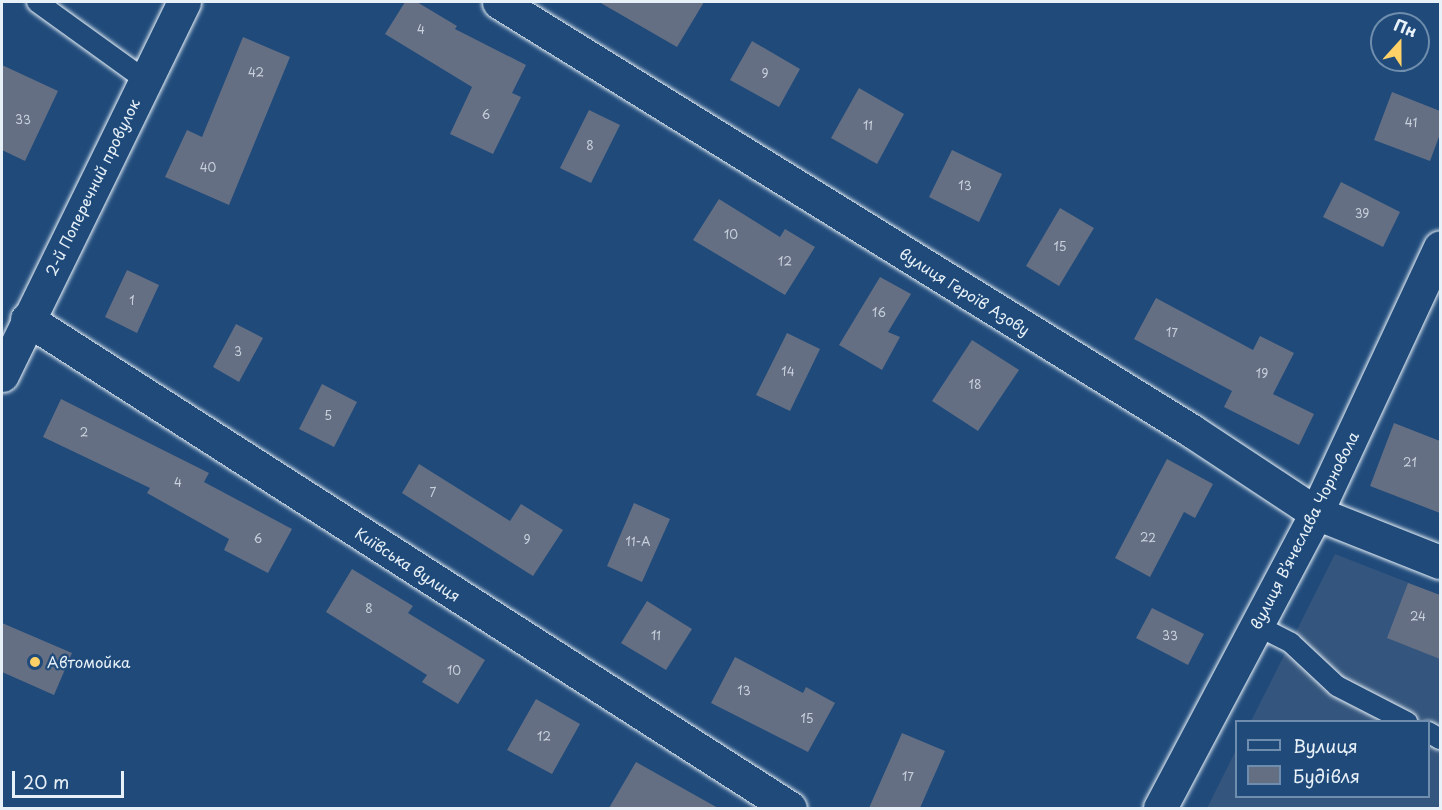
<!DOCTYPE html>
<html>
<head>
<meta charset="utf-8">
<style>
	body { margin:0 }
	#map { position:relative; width:1442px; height:810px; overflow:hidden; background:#1f4a7a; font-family:"Playpen Sans",sans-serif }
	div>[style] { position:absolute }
	.built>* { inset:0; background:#34557d }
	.building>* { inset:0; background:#646f84 }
	.roads { filter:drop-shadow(0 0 2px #e8f1f8) drop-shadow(0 0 2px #e8f1f8) }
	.service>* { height:20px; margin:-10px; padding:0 10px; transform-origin:10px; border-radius:10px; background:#1f4a7a }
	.minor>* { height:33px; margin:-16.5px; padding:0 16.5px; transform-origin:16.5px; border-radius:16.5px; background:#1f4a7a }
	.dots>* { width:16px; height:16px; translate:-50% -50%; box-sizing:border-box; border:3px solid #1f4a7a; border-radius:50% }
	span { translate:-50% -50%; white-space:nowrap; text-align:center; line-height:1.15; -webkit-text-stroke:4.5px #1f4a7a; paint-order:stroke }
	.number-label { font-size:12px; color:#c7d0db }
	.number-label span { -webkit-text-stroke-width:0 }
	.street-label { font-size:15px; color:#e8f1f8 }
	.poi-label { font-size:15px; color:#e8f1f8 }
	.left { translate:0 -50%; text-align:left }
	.frame { position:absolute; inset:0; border:3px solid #e8f1f8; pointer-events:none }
	.legend { position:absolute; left:1235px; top:720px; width:195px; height:78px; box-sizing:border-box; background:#1f4a7a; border:2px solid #6f8dac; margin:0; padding:8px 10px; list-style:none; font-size:18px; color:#e8f1f8 }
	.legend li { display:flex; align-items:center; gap:12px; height:30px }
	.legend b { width:30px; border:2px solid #6f8dac }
	.north { position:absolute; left:1370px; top:12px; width:60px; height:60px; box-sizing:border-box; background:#1f4a7a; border:2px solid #6f8dac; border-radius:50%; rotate:21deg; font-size:16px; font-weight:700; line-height:24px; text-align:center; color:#e8f1f8 }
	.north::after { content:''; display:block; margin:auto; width:21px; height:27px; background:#ffd166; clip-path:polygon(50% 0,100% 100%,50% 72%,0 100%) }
	.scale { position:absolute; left:12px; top:771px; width:112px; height:27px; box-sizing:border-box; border:3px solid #e8f1f8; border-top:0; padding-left:8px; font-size:18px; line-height:21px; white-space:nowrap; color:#e8f1f8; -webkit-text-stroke:4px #1f4a7a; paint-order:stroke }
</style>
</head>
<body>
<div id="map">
	<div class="built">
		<div style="clip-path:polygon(1335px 554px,1440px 595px,1440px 808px,1207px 808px,1236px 750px,1236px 796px,1428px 796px,1428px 722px,1251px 721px)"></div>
	</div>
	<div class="building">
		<div style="clip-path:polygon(405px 2px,417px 2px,457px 26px,455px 29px,526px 65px,512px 93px,521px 97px,493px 154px,450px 134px,472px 87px,385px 34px)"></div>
		<div style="clip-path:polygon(599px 2px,704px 2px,677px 47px)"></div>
		<div style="clip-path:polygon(243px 37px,290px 57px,229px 205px,165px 177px,187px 130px,202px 137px)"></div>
		<div style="clip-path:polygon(752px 41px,800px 69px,779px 107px,730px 80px)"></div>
		<div style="clip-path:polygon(2px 65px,58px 91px,25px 161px,2px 150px)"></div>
		<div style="clip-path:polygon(859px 88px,904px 114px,877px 164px,831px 138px)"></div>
		<div style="clip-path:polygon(1392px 92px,1440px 111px,1440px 134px,1430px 161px,1374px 140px)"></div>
		<div style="clip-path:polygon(589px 110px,620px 125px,591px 183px,560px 168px)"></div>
		<div style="clip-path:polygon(952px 150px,1002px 174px,979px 222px,929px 197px)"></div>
		<div style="clip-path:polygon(1341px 182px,1400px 212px,1383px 247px,1323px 217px)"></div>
		<div style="clip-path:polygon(719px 199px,780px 237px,785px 229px,815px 247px,785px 295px,693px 240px)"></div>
		<div style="clip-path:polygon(1060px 208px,1094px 228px,1059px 286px,1026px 266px)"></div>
		<div style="clip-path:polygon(127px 270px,159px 285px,137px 333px,105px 317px)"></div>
		<div style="clip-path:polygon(880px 277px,911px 294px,888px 332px,900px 337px,882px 370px,839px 345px)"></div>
		<div style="clip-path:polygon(1156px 298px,1253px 350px,1260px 336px,1294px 353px,1273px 394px,1314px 414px,1299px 445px,1224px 407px,1232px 391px,1134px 339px)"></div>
		<div style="clip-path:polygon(236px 324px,263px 338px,239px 382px,213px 367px)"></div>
		<div style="clip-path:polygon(787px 333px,820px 349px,790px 411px,756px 395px)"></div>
		<div style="clip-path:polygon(972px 340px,1019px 370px,978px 431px,932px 401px)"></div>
		<div style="clip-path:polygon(322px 384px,357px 402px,334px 447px,299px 429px)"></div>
		<div style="clip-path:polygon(61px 399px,209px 473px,204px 482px,292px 529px,268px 573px,224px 550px,229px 539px,147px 493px,150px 488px,43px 437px)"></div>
		<div style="clip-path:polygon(1394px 423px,1440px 441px,1440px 513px,1370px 486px)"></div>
		<div style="clip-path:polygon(1167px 459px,1213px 484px,1195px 518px,1184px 512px,1150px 577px,1115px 558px)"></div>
		<div style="clip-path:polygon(419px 464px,510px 521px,521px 504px,563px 530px,533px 576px,402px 493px)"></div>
		<div style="clip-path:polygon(634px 503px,670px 519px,642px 582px,607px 566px)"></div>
		<div style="clip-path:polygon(352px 569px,413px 606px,408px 613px,485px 660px,458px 704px,422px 682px,427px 675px,326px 612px)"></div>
		<div style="clip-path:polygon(1408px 583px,1440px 595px,1440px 659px,1387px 638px)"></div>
		<div style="clip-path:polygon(647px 601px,692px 629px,666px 670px,621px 643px)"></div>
		<div style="clip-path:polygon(1152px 608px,1204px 634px,1188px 665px,1136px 638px)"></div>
		<div style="clip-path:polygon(2px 623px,72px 653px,54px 695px,2px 672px)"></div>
		<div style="clip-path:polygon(735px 657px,803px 693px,806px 687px,835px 703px,808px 752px,711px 703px)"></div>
		<div style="clip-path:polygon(536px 699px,580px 724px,552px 774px,507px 750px)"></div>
		<div style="clip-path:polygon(902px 733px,945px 751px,920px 808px,869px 808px)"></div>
		<div style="clip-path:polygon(636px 762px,718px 808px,609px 808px)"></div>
	</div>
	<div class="roads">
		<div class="service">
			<div style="left:37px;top:2px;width:133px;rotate:35.8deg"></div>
			<div style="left:1256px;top:625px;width:39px;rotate:27deg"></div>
			<div style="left:1291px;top:643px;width:63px;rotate:43.1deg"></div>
			<div style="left:1337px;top:686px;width:79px;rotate:27.2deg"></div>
			<div style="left:1428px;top:732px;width:14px;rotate:30deg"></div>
		</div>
		<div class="minor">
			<div style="left:499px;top:2px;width:815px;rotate:31.76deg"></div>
			<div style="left:1192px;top:431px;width:149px;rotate:33.5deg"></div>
			<div style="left:1316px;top:513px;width:133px;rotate:21.6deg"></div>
			<div style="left:27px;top:319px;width:906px;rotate:32.66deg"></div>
			<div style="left:2px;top:375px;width:415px;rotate:-64deg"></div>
			<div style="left:1160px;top:808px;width:334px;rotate:-62.1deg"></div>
			<div style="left:1316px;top:513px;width:293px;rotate:-65deg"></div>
		</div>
	</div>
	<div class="dots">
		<div style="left:35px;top:662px;background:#ffd166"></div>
	</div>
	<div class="number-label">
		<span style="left:421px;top:30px">4</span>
		<span style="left:256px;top:73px">42</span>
		<span style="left:765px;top:74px">9</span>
		<span style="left:486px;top:115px">6</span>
		<span style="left:23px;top:120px">33</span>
		<span style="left:1411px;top:123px">41</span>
		<span style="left:868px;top:126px">11</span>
		<span style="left:590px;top:146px">8</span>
		<span style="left:208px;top:168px">40</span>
		<span style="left:965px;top:186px">13</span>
		<span style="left:1362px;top:214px">39</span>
		<span style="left:731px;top:235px">10</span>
		<span style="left:1060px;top:247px">15</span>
		<span style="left:785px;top:262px">12</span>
		<span style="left:132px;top:301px">1</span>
		<span style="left:879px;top:313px">16</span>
		<span style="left:1172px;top:333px">17</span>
		<span style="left:238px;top:352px">3</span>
		<span style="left:788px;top:372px">14</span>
		<span style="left:1262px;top:374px">19</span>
		<span style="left:975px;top:385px">18</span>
		<span style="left:328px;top:416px">5</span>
		<span style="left:84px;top:433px">2</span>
		<span style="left:1410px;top:463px">21</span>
		<span style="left:178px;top:483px">4</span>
		<span style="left:433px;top:493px">7</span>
		<span style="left:1148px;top:538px">22</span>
		<span style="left:258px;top:539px">6</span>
		<span style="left:527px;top:540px">9</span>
		<span style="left:638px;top:542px">11-А</span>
		<span style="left:369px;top:609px">8</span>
		<span style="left:1418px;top:617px">24</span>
		<span style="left:656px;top:636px">11</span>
		<span style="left:1170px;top:636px">33</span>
		<span style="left:454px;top:671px">10</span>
		<span style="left:744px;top:691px">13</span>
		<span style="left:807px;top:719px">15</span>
		<span style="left:544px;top:737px">12</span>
		<span style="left:908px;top:777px">17</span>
	</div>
	<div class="street-label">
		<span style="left:92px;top:187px;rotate:-64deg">2-й Поперечний провулок</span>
		<span style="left:965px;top:291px;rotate:32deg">вулиця Героїв Азову</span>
		<span style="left:1304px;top:530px;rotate:-63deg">вулиця Вʼячеслава Чорновола</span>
		<span style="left:408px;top:564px;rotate:33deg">Київська вулиця</span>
	</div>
	<div class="poi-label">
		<span class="left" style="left:47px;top:662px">Автомойка</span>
	</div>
	<div class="frame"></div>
	<ul class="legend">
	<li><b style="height:8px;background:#1f4a7a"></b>Вулиця</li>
	<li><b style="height:16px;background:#646f84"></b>Будівля</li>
	</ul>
	<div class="north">Пн</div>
	<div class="scale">20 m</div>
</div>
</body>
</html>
